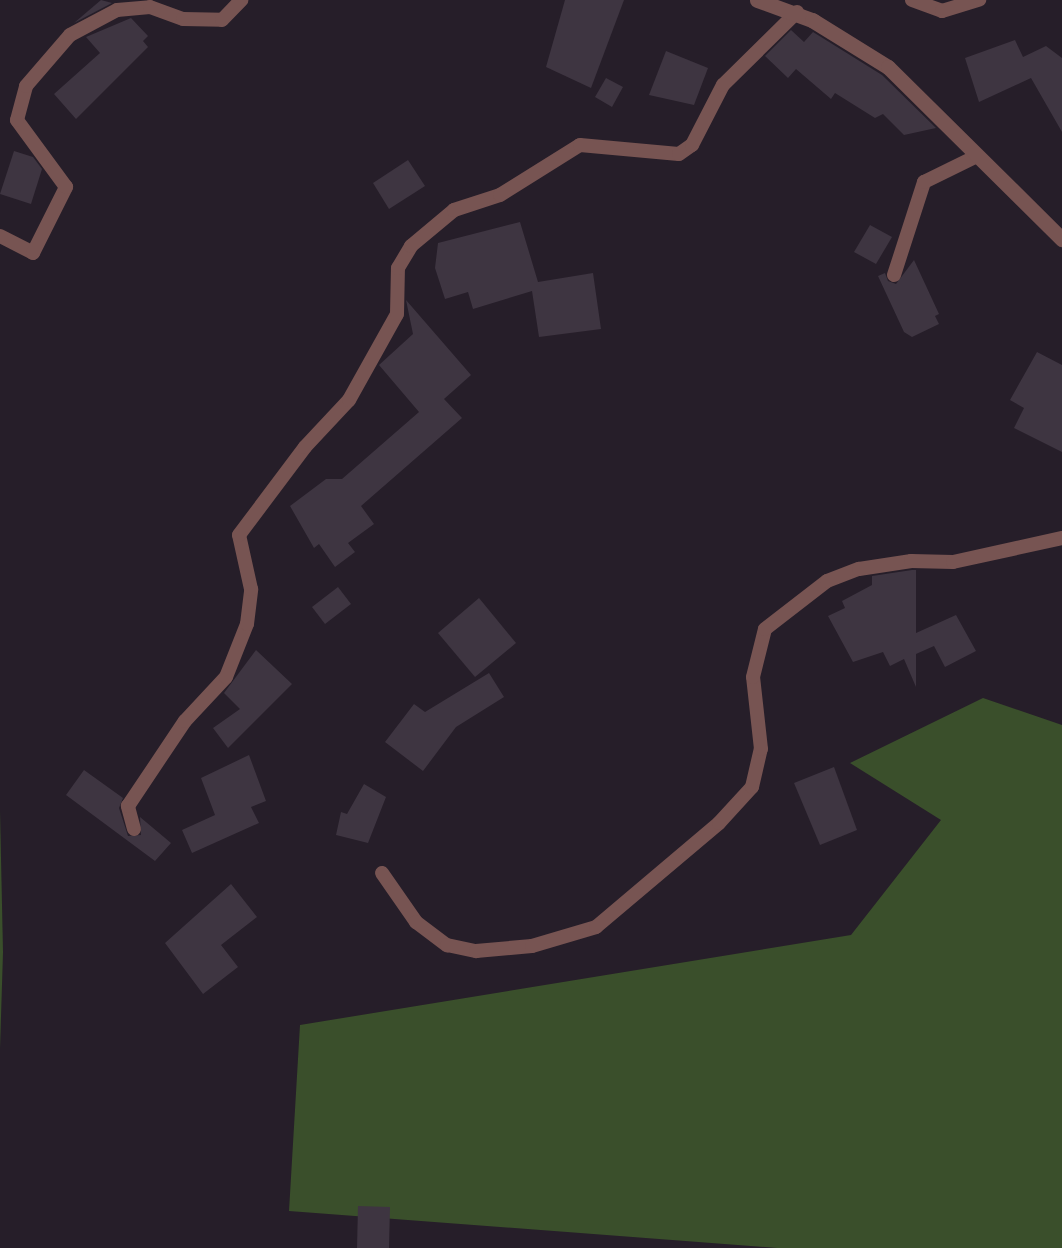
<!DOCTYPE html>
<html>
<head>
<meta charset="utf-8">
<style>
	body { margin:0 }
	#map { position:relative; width:1062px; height:1248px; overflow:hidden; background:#261e29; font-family:"Exo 2",sans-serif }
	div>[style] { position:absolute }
	.green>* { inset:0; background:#3a4f2b }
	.building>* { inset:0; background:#3e3541 }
	.lane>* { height:14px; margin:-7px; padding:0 7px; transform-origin:7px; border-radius:7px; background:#775452 }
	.street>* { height:15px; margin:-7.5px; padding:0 7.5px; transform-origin:7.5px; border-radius:7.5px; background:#775452 }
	span { translate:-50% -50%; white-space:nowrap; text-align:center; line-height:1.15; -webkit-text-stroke:5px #0d0a0f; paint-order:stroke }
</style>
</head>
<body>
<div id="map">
	<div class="green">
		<div style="clip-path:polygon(983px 698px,1062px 725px,1062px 1248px,777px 1248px,289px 1211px,300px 1025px,851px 935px,941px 820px,850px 763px)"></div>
		<div style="clip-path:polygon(0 811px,3px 952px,0 1048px)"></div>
	</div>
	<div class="building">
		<div style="clip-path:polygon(101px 0,112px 3px,74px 23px)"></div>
		<div style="clip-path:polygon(565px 0,624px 0,591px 88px,546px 67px)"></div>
		<div style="clip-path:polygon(131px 18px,148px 36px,143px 41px,148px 47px,76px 119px,54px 94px,100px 53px,86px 37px)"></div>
		<div style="clip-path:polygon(791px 30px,804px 42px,813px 32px,882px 75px,936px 128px,904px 135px,883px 114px,875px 118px,835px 93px,831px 99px,796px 69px,788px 78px,765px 56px)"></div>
		<div style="clip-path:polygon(1015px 40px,1023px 57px,1046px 46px,1062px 58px,1062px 132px,1031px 78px,979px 102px,965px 58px)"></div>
		<div style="clip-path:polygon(666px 51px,708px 68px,694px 105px,649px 95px)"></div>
		<div style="clip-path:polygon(606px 78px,623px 87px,612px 107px,595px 97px)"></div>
		<div style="clip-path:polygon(14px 151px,33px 157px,42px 169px,31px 204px,0 194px)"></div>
		<div style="clip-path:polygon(408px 160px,425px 186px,389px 209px,373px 183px)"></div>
		<div style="clip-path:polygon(520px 222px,538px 282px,593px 273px,601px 329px,539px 337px,532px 291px,473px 309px,468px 292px,445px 299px,435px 268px,438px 243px)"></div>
		<div style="clip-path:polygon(870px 225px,892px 237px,876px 264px,854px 252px)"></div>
		<div style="clip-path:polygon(914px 260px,939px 314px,935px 316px,939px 324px,912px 337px,904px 332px,878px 276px,885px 273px,888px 281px,896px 284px)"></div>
		<div style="clip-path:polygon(406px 300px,471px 375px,444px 399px,462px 418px,361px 506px,374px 524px,348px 543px,355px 552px,335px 567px,319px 544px,314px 548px,290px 506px,326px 479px,342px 479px,419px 412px,379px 365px,413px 334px)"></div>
		<div style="clip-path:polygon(1037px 352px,1062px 365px,1062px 452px,1014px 428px,1024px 408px,1010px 400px)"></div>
		<div style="clip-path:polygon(912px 570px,916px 570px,916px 633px,956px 615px,976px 651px,945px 667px,934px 646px,916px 654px,916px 687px,904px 659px,890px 666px,883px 652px,853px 662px,828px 616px,845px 608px,842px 601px,872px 585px,872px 576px)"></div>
		<div style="clip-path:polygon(338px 587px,351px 604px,325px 624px,312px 607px)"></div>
		<div style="clip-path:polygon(479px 598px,516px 643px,475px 677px,438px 633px)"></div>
		<div style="clip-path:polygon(256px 650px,292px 684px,228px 748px,213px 728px,240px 709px,224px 693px)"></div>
		<div style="clip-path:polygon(489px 673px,504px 697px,456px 727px,423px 771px,385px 742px,414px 704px,425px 712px)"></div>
		<div style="clip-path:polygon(249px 755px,266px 801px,251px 807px,259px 823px,192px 853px,182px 830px,215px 815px,201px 778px)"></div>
		<div style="clip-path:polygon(834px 767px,857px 830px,820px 845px,794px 783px)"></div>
		<div style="clip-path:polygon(84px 770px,123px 798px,119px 808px,128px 836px,141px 835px,140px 817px,171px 843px,155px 861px,66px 795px)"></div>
		<div style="clip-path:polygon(364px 784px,386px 797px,368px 843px,336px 835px,341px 812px,347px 814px)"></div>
		<div style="clip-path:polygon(231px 884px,257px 917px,221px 945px,238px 967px,203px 994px,165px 943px)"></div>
		<div style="clip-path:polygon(358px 1206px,390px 1207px,389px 1248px,357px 1248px)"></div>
	</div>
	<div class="lane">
		<div style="left:912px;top:0;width:32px;rotate:20deg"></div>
		<div style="left:942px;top:11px;width:39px;rotate:-17deg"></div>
		<div style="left:0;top:236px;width:37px;rotate:27deg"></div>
		<div style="left:33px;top:253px;width:74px;rotate:-63.4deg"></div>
		<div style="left:66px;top:187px;width:83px;rotate:-126.2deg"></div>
		<div style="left:17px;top:120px;width:35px;rotate:-75deg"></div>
		<div style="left:26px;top:86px;width:67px;rotate:-49.2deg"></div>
		<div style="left:70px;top:35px;width:53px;rotate:-28deg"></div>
		<div style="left:117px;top:10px;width:33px;rotate:-5deg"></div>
		<div style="left:150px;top:7px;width:35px;rotate:20deg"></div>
		<div style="left:183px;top:19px;width:39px;rotate:1deg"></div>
		<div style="left:222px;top:20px;width:28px;rotate:-46deg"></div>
		<div style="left:894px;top:275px;width:98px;rotate:-72.1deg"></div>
		<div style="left:924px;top:182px;width:59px;rotate:-26.1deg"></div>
		<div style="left:134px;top:829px;width:24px;rotate:-105deg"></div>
		<div style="left:128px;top:806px;width:102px;rotate:-56.2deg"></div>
		<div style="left:185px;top:721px;width:60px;rotate:-47deg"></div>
		<div style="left:226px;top:677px;width:57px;rotate:-68.4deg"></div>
		<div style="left:247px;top:624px;width:35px;rotate:-83deg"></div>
		<div style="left:251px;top:589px;width:55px;rotate:-102.5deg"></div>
		<div style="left:239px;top:535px;width:110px;rotate:-53.1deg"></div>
		<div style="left:305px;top:447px;width:64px;rotate:-46.9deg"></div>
		<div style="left:349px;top:400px;width:98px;rotate:-60.8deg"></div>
		<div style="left:397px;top:314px;width:46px;rotate:-88.8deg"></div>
		<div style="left:398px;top:268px;width:26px;rotate:-59deg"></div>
		<div style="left:411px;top:246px;width:56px;rotate:-39.9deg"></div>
		<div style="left:454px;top:210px;width:48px;rotate:-18.1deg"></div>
		<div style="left:500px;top:195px;width:94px;rotate:-32deg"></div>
		<div style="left:580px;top:145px;width:99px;rotate:5.2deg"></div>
		<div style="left:679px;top:154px;width:16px;rotate:-35deg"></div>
		<div style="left:692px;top:145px;width:68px;rotate:-62.7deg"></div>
		<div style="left:723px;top:85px;width:104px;rotate:-44.6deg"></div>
		<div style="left:382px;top:873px;width:60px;rotate:55.2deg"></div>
		<div style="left:416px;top:922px;width:39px;rotate:37deg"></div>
		<div style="left:447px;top:945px;width:30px;rotate:12deg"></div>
		<div style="left:476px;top:951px;width:56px;rotate:-5.1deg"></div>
		<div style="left:532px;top:946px;width:67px;rotate:-16.5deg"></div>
		<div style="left:596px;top:927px;width:161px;rotate:-40.2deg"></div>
		<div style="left:719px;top:823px;width:49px;rotate:-47.5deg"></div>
		<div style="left:752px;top:787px;width:39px;rotate:-77deg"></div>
		<div style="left:761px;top:749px;width:72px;rotate:-96.3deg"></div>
		<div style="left:753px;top:677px;width:49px;rotate:-76deg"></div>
		<div style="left:765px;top:629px;width:78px;rotate:-37.7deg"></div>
		<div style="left:827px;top:581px;width:34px;rotate:-21deg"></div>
		<div style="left:859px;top:569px;width:53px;rotate:-8.7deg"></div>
		<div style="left:911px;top:561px;width:42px;rotate:1.4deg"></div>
		<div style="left:953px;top:562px;width:112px;rotate:-12.4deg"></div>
	</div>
	<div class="street">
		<div style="left:757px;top:0;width:59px;rotate:20deg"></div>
		<div style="left:812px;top:20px;width:89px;rotate:31.7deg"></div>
		<div style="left:888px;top:67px;width:245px;rotate:44.7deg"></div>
	</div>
</div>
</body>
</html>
